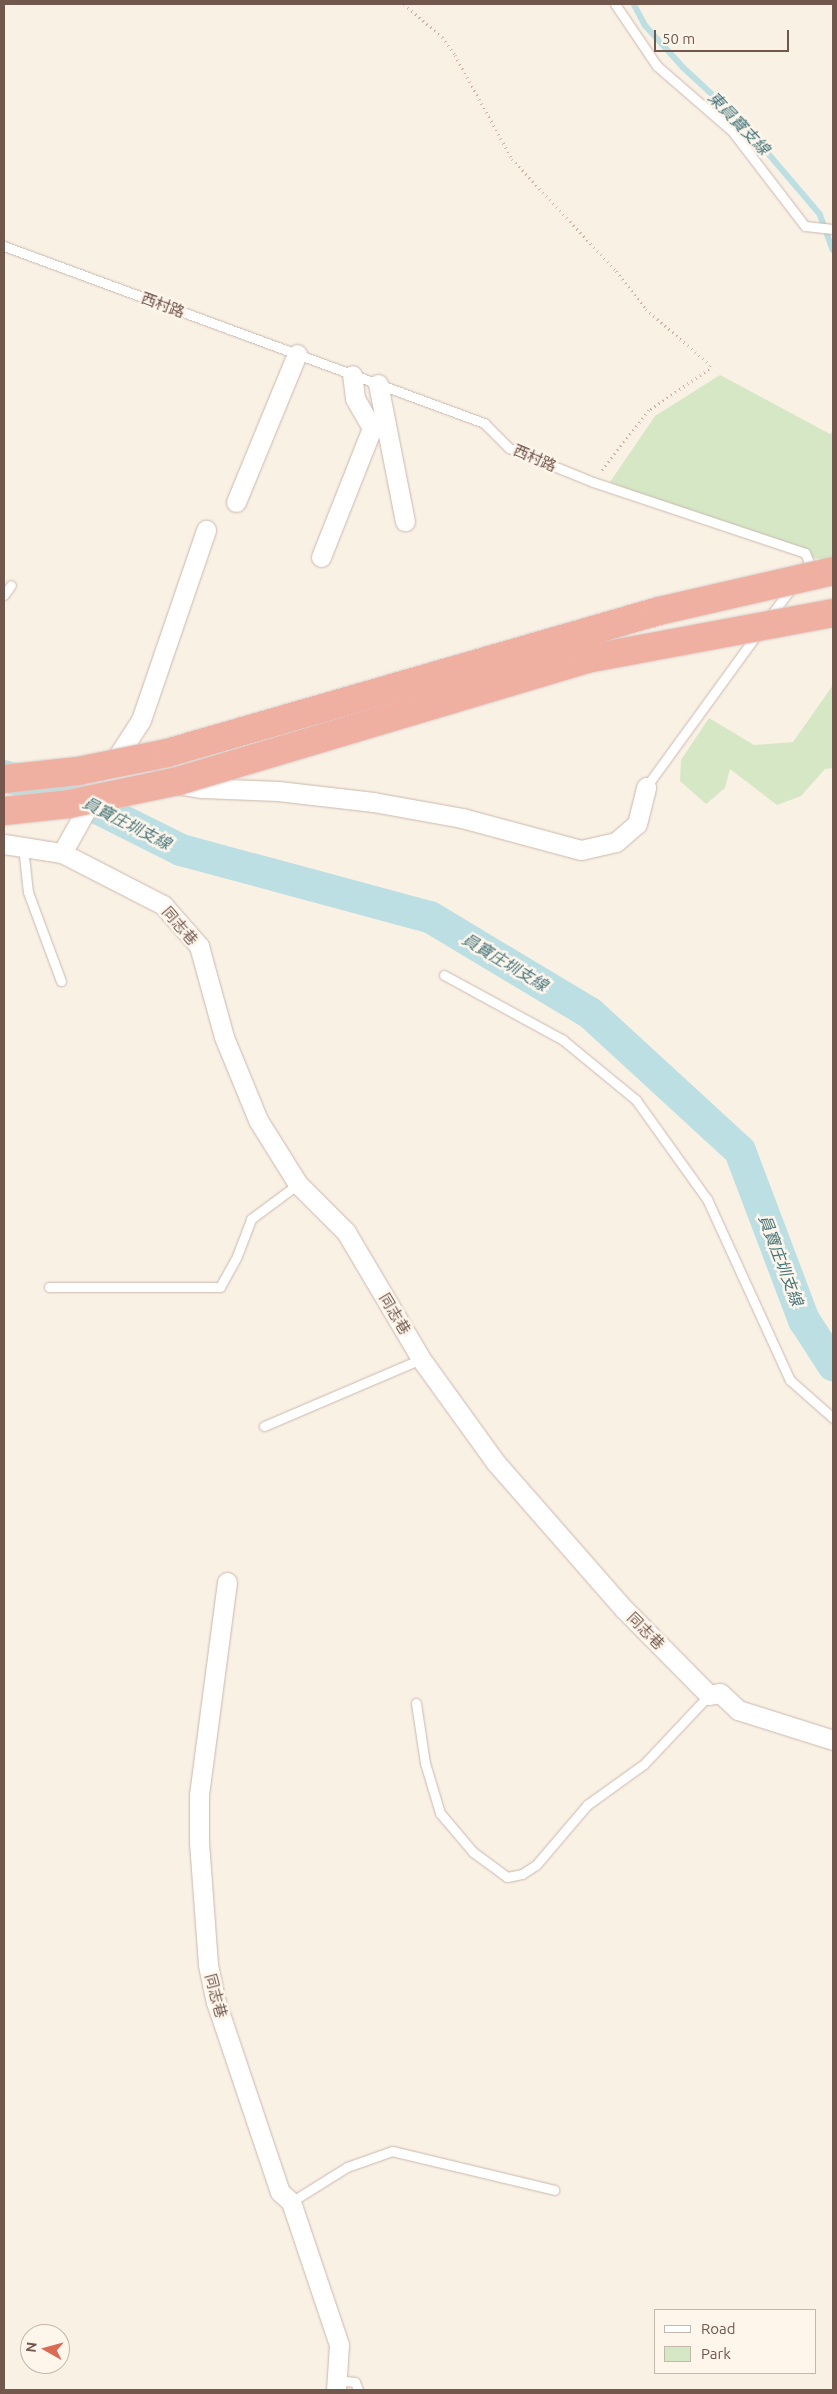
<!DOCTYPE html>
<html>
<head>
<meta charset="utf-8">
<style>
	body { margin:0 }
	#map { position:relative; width:837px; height:2394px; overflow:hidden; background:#faf1e5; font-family:Ubuntu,"Noto Sans TC",sans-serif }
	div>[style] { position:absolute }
	.green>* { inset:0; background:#d5e7c5 }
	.stream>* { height:5.5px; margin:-2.75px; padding:0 2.75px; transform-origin:2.75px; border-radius:2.75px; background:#bbdfe2 }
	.river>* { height:32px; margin:-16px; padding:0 16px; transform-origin:16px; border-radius:16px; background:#bbdfe2 }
	.path>* { height:3px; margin-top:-1.5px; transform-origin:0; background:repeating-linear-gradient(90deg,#d2b2a2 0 1px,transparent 0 5px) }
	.roads { filter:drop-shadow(0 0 1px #cbb8ac) drop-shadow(0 0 1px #cbb8ac) }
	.lane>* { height:9px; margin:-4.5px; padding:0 4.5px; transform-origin:4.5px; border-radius:4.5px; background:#fff }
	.street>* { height:19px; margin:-9.5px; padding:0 9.5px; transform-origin:9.5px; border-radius:9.5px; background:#fff }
	.bridges { filter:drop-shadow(0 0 1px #d7d0cd) drop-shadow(0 0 1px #d7d0cd) }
	.highway-bridge>* { height:28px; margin:-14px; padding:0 14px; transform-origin:14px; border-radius:14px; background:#f0b0a1 }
	span { translate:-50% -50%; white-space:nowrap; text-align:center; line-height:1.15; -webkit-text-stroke:5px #fef5eb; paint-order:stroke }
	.street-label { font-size:15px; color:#71574c }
	.water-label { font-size:16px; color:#44777c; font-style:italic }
	.frame { position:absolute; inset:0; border:5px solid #71574c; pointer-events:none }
	.legend { position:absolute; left:654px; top:2309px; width:162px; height:65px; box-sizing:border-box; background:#fef5eb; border:1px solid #c6b6ab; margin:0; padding:6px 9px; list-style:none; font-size:15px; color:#71574c }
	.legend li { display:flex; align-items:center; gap:10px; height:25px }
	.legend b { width:25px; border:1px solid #c6b6ab }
	.north { position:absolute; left:20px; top:2324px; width:50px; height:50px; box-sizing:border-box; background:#fef5eb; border:1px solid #c6b6ab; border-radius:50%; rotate:277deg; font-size:14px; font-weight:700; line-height:20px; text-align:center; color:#71574c }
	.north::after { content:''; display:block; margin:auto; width:18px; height:22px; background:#db6953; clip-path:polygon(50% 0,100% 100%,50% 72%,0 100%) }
	.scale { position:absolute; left:654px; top:30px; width:135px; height:22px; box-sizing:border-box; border:2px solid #71574c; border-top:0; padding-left:6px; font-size:15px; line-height:18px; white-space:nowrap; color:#71574c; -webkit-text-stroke:4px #fef5eb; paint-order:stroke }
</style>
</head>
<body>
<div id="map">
	<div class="green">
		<div style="clip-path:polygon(720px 375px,830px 434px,833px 431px,833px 561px,802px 556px,610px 482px,655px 416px)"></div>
		<div style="clip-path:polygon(833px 685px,833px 768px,825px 769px,801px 796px,777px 805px,730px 769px,725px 788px,706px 804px,680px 781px,681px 760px,709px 718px,754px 745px,793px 742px)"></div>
	</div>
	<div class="stream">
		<div style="left:634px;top:4px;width:24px;rotate:62deg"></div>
		<div style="left:645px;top:25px;width:57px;rotate:47.9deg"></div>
		<div style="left:683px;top:67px;width:78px;rotate:42.9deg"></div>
		<div style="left:740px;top:120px;width:123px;rotate:49.6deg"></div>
		<div style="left:820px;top:214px;width:38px;rotate:70deg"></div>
	</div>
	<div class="river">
		<div style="left:4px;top:776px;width:72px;rotate:16.2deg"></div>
		<div style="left:73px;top:796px;width:121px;rotate:26.6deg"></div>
		<div style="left:181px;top:850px;width:258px;rotate:15.1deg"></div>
		<div style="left:430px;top:917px;width:187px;rotate:31deg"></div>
		<div style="left:590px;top:1013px;width:204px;rotate:42.6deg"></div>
		<div style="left:740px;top:1151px;width:181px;rotate:69.3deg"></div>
		<div style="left:804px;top:1320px;width:54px;rotate:57.2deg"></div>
	</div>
	<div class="path">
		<div style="left:404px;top:4px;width:50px;rotate:41deg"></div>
		<div style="left:442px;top:37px;width:22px;rotate:54deg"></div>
		<div style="left:455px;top:55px;width:119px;rotate:61.3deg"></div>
		<div style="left:512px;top:159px;width:153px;rotate:47.1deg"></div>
		<div style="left:616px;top:271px;width:48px;rotate:51.7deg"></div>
		<div style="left:646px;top:309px;width:85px;rotate:41.2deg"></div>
		<div style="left:710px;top:365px;width:4px;rotate:104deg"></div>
		<div style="left:709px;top:369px;width:73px;rotate:145.7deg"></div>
		<div style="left:649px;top:410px;width:78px;rotate:128.2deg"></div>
	</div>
	<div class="roads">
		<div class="lane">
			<div style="left:615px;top:4px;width:75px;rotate:55.9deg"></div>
			<div style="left:657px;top:66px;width:99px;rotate:40.9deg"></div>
			<div style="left:732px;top:131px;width:120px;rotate:52.5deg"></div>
			<div style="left:805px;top:226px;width:28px;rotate:6deg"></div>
			<div style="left:4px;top:246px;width:512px;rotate:20.24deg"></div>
			<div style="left:484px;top:423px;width:35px;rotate:45deg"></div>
			<div style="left:509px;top:448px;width:91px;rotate:22deg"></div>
			<div style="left:593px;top:482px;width:224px;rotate:18.5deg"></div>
			<div style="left:805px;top:553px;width:10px;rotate:66deg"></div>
			<div style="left:809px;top:562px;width:9px;rotate:122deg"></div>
			<div style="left:4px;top:595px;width:12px;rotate:-55deg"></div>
			<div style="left:768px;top:619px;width:40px;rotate:-53deg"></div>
			<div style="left:646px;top:787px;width:190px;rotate:-54deg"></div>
			<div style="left:23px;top:847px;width:45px;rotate:83.7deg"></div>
			<div style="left:28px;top:892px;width:95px;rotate:69.7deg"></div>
			<div style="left:444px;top:975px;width:136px;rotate:28.6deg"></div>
			<div style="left:563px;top:1040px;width:94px;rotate:39.4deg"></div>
			<div style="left:636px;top:1100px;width:122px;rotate:54.4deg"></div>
			<div style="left:707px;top:1199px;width:199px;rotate:65.4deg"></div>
			<div style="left:790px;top:1380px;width:57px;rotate:41.5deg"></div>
			<div style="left:49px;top:1287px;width:171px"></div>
			<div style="left:220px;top:1287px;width:35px;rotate:-61deg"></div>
			<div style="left:237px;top:1256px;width:40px;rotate:-69deg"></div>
			<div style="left:251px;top:1219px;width:59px;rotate:-36.7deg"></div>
			<div style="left:264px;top:1426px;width:171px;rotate:-23.1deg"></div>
			<div style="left:416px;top:1703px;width:61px;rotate:81.5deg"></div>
			<div style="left:425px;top:1763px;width:52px;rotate:73.3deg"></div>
			<div style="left:440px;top:1813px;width:51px;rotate:49.8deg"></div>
			<div style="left:473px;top:1852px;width:42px;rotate:36.3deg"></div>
			<div style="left:507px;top:1877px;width:15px;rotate:-11deg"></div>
			<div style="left:522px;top:1874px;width:17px;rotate:-33deg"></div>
			<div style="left:536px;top:1865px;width:79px;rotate:-49.6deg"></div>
			<div style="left:587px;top:1805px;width:70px;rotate:-35.7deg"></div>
			<div style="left:644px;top:1764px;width:95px;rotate:-46.7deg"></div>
			<div style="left:291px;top:2202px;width:66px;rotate:-32deg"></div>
			<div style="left:347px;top:2167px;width:48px;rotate:-19.6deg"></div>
			<div style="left:392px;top:2151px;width:167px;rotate:13.5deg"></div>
			<div style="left:336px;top:2380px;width:19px;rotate:6deg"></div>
			<div style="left:355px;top:2382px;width:9px;rotate:69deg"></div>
		</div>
		<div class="street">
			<div style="left:378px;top:384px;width:140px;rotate:78.9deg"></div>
			<div style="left:236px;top:502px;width:160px;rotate:-67.6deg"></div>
			<div style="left:321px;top:557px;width:139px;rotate:-68.4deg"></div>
			<div style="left:372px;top:428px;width:34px;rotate:-120deg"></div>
			<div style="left:355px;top:398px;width:23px;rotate:-97deg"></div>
			<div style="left:110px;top:768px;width:57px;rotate:-57.1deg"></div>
			<div style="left:141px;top:720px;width:201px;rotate:-71.1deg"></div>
			<div style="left:107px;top:772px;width:96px;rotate:9.6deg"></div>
			<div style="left:202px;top:788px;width:76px;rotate:2.3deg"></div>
			<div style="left:278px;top:791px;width:96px;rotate:6.6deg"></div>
			<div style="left:373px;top:802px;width:90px;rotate:10.2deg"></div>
			<div style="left:462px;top:818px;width:123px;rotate:15.1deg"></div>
			<div style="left:581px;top:850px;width:36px;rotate:-13deg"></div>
			<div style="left:616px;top:842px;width:28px;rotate:-41deg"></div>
			<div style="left:637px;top:824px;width:38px;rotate:-76deg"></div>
			<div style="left:4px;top:844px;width:59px;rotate:8.8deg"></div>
			<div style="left:62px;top:853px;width:114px;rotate:27.2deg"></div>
			<div style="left:163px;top:905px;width:55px;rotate:48.7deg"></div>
			<div style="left:199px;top:946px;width:94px;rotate:74.6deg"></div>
			<div style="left:224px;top:1037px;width:90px;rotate:67.7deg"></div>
			<div style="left:258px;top:1120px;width:75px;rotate:58deg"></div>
			<div style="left:298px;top:1184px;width:68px;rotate:45deg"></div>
			<div style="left:346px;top:1232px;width:147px;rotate:59.4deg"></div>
			<div style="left:421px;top:1359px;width:128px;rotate:54.2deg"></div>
			<div style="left:496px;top:1463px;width:193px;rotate:48.8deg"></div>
			<div style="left:623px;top:1608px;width:122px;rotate:45.3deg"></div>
			<div style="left:709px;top:1695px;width:11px;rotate:-10deg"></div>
			<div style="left:720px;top:1693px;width:25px;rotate:43deg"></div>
			<div style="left:738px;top:1710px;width:100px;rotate:17.5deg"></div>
			<div style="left:62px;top:853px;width:68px;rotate:-60.8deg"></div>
			<div style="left:227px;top:1582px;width:215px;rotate:97.5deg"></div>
			<div style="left:199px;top:1795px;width:47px;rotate:90deg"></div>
			<div style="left:199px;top:1842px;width:123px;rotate:85.8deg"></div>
			<div style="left:208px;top:1965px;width:38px;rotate:78deg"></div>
			<div style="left:216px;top:2002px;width:200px;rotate:71.4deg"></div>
			<div style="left:280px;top:2192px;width:15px;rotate:42deg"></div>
			<div style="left:291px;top:2202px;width:151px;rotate:71.4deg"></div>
			<div style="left:339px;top:2345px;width:45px;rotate:93.8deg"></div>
		</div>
	</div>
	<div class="bridges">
		<div class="highway-bridge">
			<div style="left:4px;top:779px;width:74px;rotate:-6.2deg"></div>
			<div style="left:78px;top:771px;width:91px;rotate:-11.4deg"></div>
			<div style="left:167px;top:753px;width:512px;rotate:-16.1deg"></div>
			<div style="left:659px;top:611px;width:179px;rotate:-12.9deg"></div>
			<div style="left:4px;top:811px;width:65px;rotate:-6.1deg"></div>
			<div style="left:69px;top:804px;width:111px;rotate:-11.9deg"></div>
			<div style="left:178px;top:781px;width:427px;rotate:-16.6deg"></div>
			<div style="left:587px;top:659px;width:250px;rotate:-10.6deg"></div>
		</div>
	</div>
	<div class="street-label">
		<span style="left:163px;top:305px;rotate:20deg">西村路</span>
		<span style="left:535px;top:458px;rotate:23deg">西村路</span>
		<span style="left:180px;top:926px;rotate:49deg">同志巷</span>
		<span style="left:395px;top:1314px;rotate:59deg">同志巷</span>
		<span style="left:646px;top:1631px;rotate:45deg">同志巷</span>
		<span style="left:216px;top:1996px;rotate:75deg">同志巷</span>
	</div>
	<div class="water-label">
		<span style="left:739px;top:123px;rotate:46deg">東員寶支線</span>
		<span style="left:127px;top:823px;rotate:27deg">員寶庄圳支線</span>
		<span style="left:505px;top:962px;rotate:31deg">員寶庄圳支線</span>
		<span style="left:781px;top:1260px;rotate:69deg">員寶庄圳支線</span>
	</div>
	<div class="frame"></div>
	<ul class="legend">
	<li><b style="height:6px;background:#fff"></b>Road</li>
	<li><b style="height:14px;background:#d5e7c5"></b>Park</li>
	</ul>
	<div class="north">N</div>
	<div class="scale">50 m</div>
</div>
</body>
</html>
